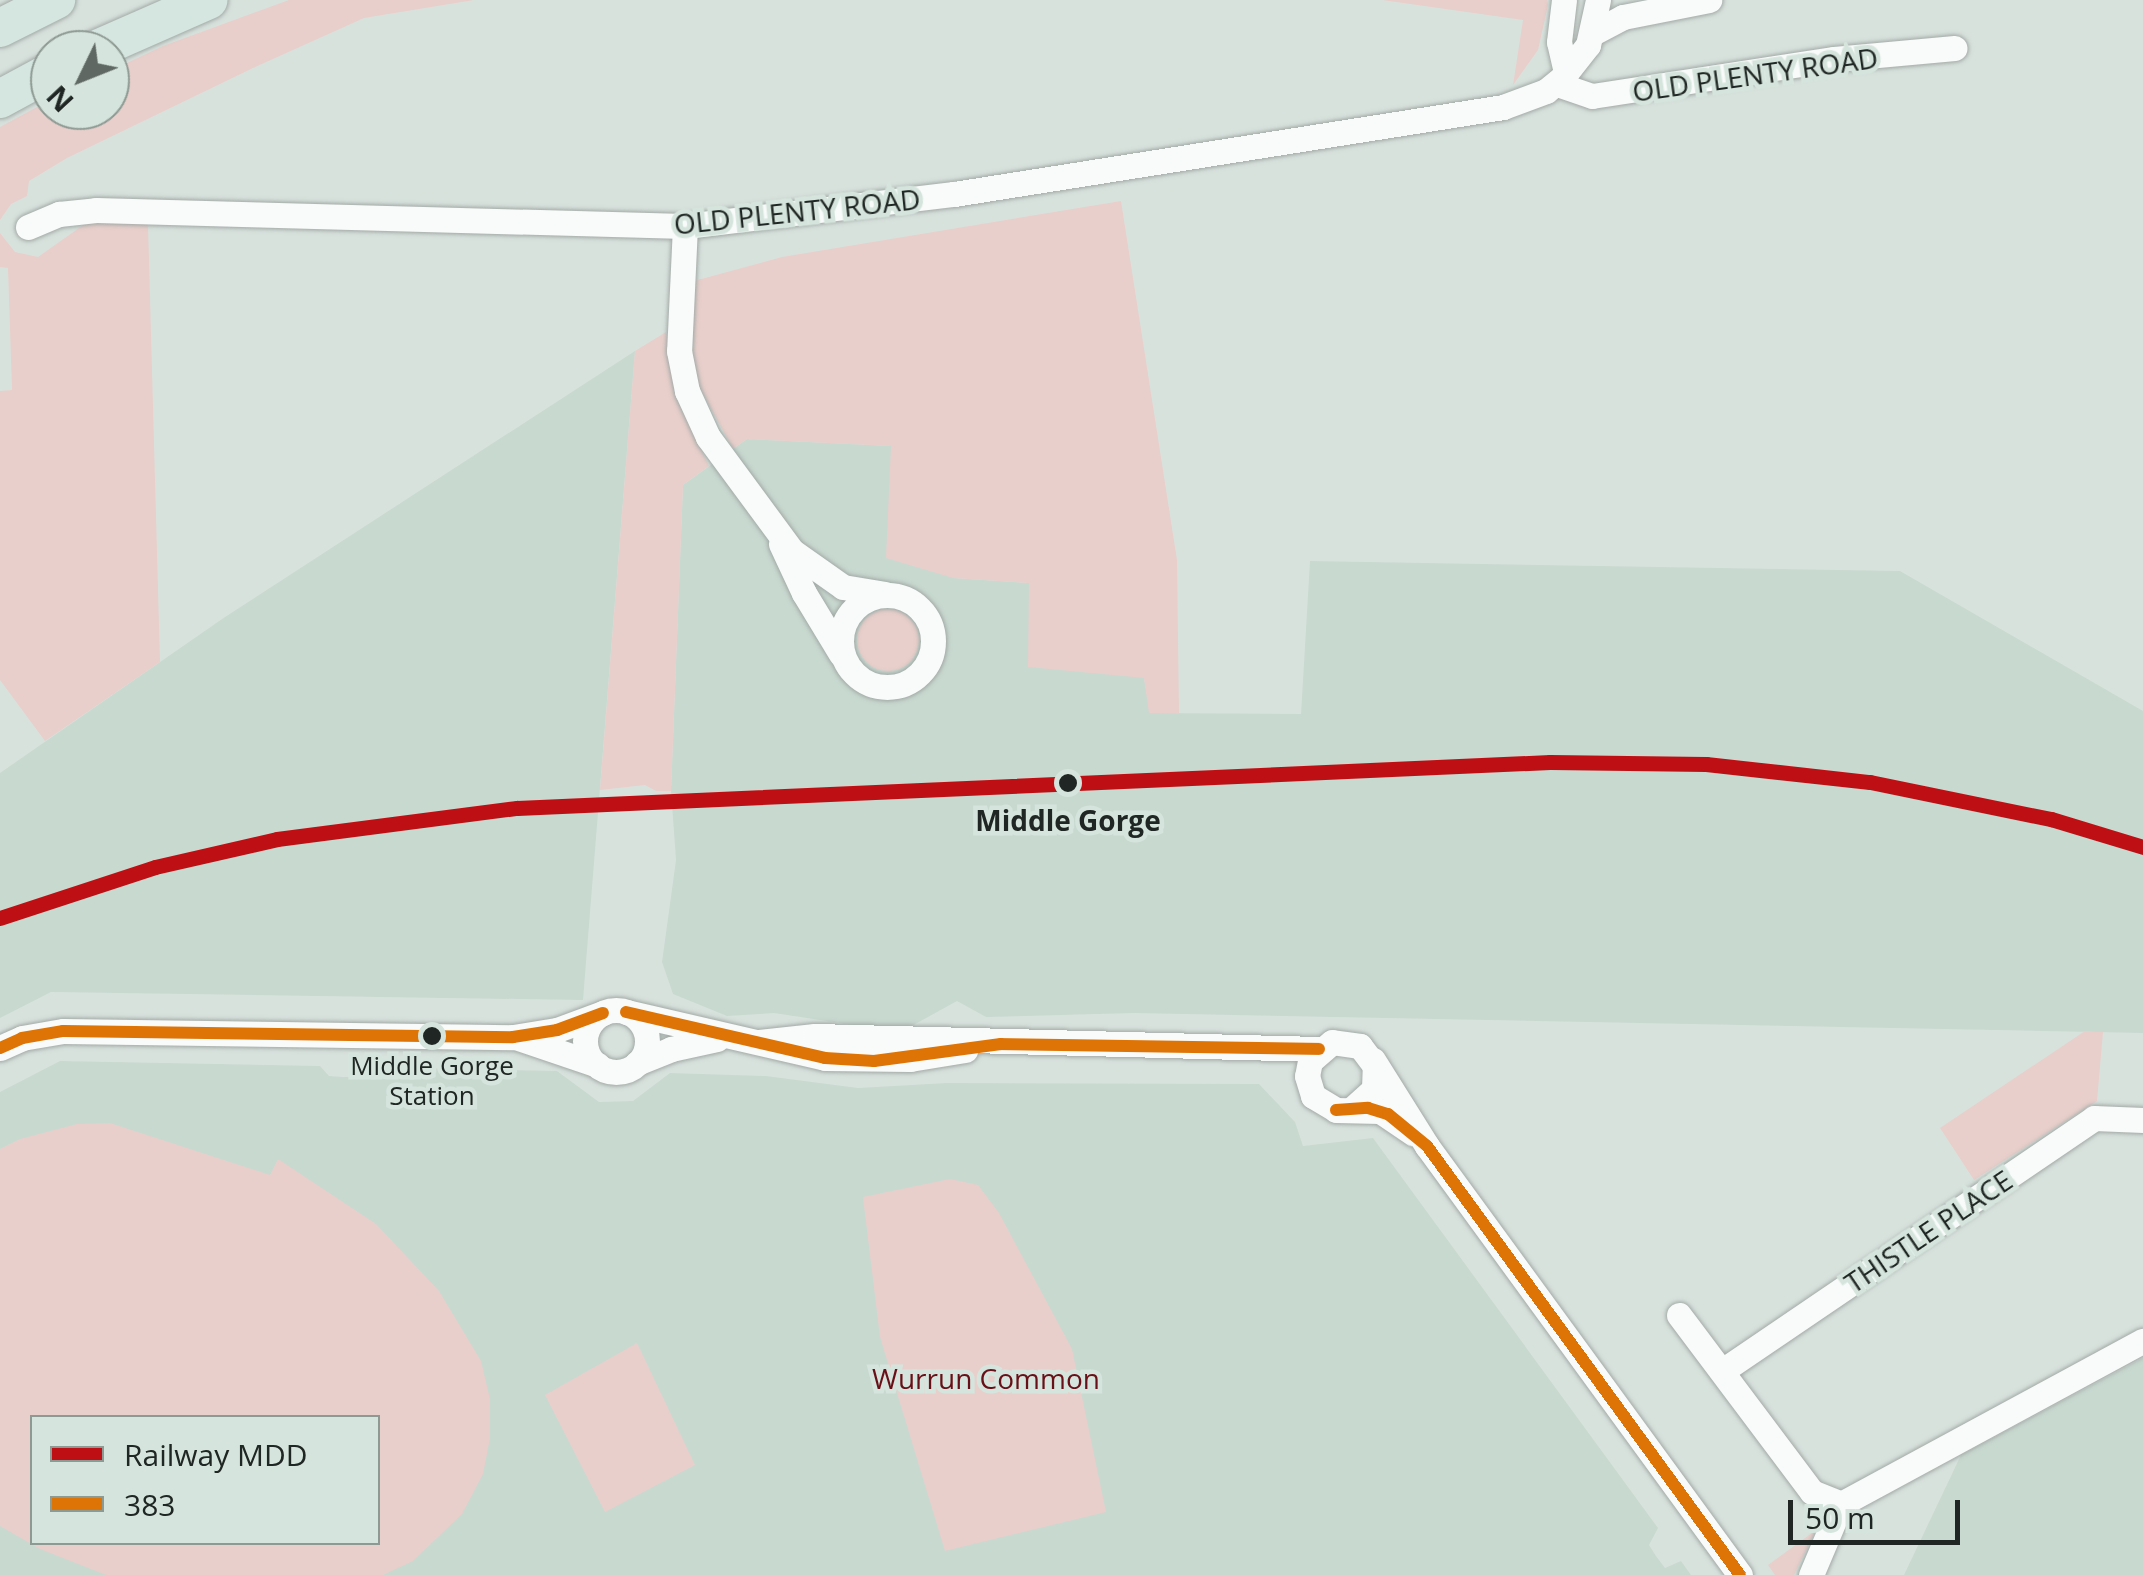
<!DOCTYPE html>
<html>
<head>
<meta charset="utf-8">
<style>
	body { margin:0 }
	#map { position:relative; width:2143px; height:1575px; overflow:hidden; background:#d8e2dd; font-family:"Open Sans",sans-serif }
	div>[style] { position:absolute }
	.built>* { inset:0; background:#c8d9d0 }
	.green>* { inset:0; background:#e8cfcb }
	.round { border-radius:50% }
	.roads { filter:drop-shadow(0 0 2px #a3aaa7) drop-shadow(0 0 2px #a3aaa7) }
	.minor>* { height:25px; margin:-12.5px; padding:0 12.5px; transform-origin:12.5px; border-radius:12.5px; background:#f9fbfa }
	.minor>.ring { margin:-12.5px; padding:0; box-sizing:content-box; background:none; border:25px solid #f9fbfa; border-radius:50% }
	.highway>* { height:38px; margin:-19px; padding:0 19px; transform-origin:19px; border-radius:19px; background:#d5e5df }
	.bus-1>* { height:12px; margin:-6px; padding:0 6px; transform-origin:6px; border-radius:6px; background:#de7405 }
	.rail-1>* { height:15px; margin:-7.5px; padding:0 7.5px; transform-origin:7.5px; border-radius:7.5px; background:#be1014 }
	.dots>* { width:28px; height:28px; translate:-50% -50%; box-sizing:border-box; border:5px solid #d5e5dd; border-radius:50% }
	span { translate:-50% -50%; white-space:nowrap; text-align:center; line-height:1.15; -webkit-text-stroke:9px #d5e5dd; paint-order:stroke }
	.bus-label { font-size:26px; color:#202623 }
	.street-label { font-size:28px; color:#202623 }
	.stop-label { font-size:28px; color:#202623; font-weight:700 }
	.park-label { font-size:28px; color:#690f17 }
	.legend { position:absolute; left:30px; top:1415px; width:350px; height:130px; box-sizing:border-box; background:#d5e5dd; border:2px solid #8d9993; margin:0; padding:12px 18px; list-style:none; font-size:30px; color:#202623 }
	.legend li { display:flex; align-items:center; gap:20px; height:50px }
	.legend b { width:50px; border:2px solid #8d9993 }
	.north { position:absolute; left:30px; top:30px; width:100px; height:100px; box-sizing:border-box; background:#d5e5dd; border:2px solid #8d9993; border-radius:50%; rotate:227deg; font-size:28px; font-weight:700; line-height:40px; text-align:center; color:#202623 }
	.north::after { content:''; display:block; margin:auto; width:35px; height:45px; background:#606864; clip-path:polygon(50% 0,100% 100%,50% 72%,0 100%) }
	.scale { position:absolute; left:1788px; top:1500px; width:172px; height:45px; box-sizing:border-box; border:5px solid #202623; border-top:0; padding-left:12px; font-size:30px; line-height:35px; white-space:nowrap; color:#202623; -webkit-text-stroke:8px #d5e5dd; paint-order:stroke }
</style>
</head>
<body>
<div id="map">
	<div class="built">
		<div style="clip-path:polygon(635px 351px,583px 1000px,51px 992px,0 1018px,0 773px,225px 617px)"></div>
		<div style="clip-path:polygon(747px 439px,891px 446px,953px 578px,1029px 583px,1144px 678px,1150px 713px,1301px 714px,1310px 561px,1900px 571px,2143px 711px,2143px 1033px,1134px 1013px,986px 1017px,957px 1001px,908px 1028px,866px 1027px,774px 1013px,727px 1016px,673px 994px,662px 962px,676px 860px,671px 791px,683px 485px)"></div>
		<div style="clip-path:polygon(evenodd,60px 1061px,320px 1066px,329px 1076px,343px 1077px,358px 1077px,367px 1067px,557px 1071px,599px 1102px,633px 1101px,670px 1073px,766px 1076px,858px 1088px,947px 1083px,1259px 1084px,1295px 1122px,1303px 1146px,1373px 1138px,1658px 1528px,1649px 1545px,1656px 1556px,1665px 1568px,1681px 1561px,1691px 1575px,0 1575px,0 1092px,60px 1061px,32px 1418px,378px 1418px,378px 1542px,32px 1542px,32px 1418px)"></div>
		<div style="clip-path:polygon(2143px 1358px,2143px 1575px,1904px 1575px,1961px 1455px)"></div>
	</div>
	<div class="green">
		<div style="clip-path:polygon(289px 0,474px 0,364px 18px,253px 68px,67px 158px,29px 181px,27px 196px,11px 204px,0 220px,0 127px,50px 100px,50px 110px,110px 110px,110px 71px,163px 46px)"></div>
		<div style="clip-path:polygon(1382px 0,1547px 0,1548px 5px,1538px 50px,1513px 85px,1523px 20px)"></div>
		<div style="clip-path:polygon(1121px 201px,1177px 560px,1179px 713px,1149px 713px,1144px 678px,1028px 667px,1029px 583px,953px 578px,886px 558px,891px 446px,747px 439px,733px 449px,697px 383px,692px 362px,694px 281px,782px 257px)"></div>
		<div style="clip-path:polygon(86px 223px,148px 224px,160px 662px,45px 741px,0 680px,0 391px,12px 390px,8px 268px,0 267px,0 233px,15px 252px,38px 257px)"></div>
		<div style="clip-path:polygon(666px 332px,675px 395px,709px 466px,683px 485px,671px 791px,656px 791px,645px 785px,600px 790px,635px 351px)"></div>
		<div class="round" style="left:857px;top:609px;width:62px;height:62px"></div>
		<div style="clip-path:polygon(2085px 1031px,2103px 1032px,2097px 1101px,1974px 1180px,1940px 1128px)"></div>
		<div style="clip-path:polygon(evenodd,110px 1123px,270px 1175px,278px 1159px,376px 1224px,439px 1291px,481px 1361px,490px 1399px,490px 1438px,483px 1474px,462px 1514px,413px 1561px,383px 1575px,106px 1575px,40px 1549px,0 1526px,0 1149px,20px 1139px,77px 1124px,110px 1123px,32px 1418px,378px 1418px,378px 1542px,32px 1542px,32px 1418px)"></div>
		<div style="clip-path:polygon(950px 1179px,978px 1185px,999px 1213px,1072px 1349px,1106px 1512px,945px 1551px,880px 1337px,863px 1197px)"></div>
		<div style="clip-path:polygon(637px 1343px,695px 1465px,605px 1512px,545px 1395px)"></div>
		<div style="clip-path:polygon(1816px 1530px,1794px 1575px,1775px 1575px,1768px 1565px)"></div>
	</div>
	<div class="roads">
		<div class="minor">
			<div style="left:1564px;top:0;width:42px;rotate:96.8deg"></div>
			<div style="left:1559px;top:42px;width:32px;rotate:77deg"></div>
			<div style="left:1591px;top:34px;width:36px;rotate:-28deg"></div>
			<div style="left:1623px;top:17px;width:88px;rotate:-11.2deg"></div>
			<div style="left:1557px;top:84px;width:37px;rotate:19deg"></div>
			<div style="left:1592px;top:96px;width:245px;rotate:-8.7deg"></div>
			<div style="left:1834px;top:59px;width:121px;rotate:-5.2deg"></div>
			<div style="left:685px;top:226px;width:125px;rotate:92.7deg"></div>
			<div style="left:679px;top:351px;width:41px;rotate:78.7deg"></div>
			<div style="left:687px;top:391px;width:51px;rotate:65.5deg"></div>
			<div style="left:708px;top:437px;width:142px;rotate:53.6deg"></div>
			<div style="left:792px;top:551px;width:62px;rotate:35.2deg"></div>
			<div style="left:843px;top:587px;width:43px;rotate:9.5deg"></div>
			<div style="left:28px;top:227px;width:34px;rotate:-23deg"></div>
			<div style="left:59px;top:214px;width:37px;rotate:-6deg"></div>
			<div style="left:96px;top:210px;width:589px;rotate:1.56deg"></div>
			<div style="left:685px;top:226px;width:271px;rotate:-6.8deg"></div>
			<div style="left:954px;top:194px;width:556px;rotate:-9deg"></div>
			<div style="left:1503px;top:107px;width:46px;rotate:-20.4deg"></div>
			<div style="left:1546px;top:91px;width:21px;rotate:-39deg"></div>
			<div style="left:1562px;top:78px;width:42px;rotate:-51.8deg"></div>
			<div style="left:1588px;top:45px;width:46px;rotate:-77.5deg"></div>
			<div style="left:781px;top:544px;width:54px;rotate:64.9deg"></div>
			<div style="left:804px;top:593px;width:71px;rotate:58.8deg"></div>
			<div class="ring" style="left:841px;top:595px;width:67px;height:67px"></div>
			<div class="ring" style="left:585px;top:1010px;width:37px;height:37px"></div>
			<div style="left:626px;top:1012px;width:204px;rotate:13deg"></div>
			<div style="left:825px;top:1058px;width:85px;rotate:0.7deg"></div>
			<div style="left:910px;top:1059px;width:56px;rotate:-9.3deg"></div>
			<div style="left:518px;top:1038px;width:84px;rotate:18.6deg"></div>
			<div style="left:759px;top:1042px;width:56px;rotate:-6.1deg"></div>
			<div style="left:815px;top:1036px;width:504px;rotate:1.48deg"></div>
			<div style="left:0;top:1048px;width:24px;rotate:-24deg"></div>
			<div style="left:22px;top:1038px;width:42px;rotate:-9.7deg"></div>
			<div style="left:63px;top:1031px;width:450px;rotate:0.8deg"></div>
			<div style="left:513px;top:1037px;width:45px;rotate:-9deg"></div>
			<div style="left:557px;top:1030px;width:49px;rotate:-20.3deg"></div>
			<div style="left:1373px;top:1060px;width:102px;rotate:57.9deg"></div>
			<div style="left:1427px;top:1146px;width:531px;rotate:53.89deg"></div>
			<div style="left:637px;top:1063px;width:37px;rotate:-22deg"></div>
			<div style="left:671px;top:1049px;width:47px;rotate:-12.3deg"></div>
			<div style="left:1353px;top:1108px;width:28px;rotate:-42deg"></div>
			<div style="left:1374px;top:1089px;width:23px;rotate:-88deg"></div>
			<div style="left:1375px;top:1066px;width:25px;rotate:-127deg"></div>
			<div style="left:1360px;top:1046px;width:28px;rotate:-172deg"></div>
			<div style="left:1332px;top:1042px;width:29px;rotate:139deg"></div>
			<div style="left:1310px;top:1061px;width:15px;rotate:101deg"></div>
			<div style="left:1307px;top:1076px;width:21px;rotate:73deg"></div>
			<div style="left:1313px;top:1096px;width:27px;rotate:31deg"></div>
			<div style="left:1336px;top:1110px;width:44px;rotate:1.3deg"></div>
			<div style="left:1380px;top:1111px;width:40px;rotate:34deg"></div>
			<div style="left:1679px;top:1315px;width:221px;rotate:53.1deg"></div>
			<div style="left:1812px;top:1492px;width:31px;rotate:22deg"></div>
			<div style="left:1722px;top:1371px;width:450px;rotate:-34.2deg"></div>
			<div style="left:2094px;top:1118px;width:49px;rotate:2.3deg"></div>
			<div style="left:1811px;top:1575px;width:77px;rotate:-67.1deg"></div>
			<div style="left:1841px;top:1504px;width:343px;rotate:-28.4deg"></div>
		</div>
		<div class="highway">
			<div style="left:0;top:28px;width:63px;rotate:-26.6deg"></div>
			<div style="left:95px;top:50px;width:124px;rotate:-23.7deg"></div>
			<div style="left:0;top:99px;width:57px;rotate:-28.4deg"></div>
		</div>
	</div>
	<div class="bus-1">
		<div style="left:626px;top:1012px;width:204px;rotate:13deg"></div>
		<div style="left:825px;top:1058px;width:49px;rotate:3.5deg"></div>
		<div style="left:874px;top:1061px;width:128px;rotate:-7.6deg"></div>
		<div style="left:1001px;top:1044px;width:318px;rotate:0.9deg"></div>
		<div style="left:0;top:1048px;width:24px;rotate:-24deg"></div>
		<div style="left:22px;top:1038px;width:42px;rotate:-9.7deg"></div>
		<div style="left:63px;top:1031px;width:450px;rotate:0.8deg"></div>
		<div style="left:513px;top:1037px;width:45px;rotate:-9deg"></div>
		<div style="left:557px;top:1030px;width:49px;rotate:-20.3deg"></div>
		<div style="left:1336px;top:1110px;width:32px;rotate:-4deg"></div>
		<div style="left:1368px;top:1108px;width:21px;rotate:17deg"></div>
		<div style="left:1388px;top:1114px;width:50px;rotate:39.4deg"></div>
		<div style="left:1427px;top:1146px;width:531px;rotate:53.89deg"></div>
	</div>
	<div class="rail-1">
		<div style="left:0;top:918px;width:163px;rotate:-18.2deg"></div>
		<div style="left:155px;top:867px;width:125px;rotate:-12.9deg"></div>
		<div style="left:277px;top:839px;width:242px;rotate:-7.4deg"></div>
		<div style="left:517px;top:808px;width:1034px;rotate:-2.55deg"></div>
		<div style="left:1550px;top:762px;width:156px;rotate:0.7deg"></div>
		<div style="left:1706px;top:764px;width:165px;rotate:6.3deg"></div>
		<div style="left:1870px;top:782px;width:185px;rotate:11.6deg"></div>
		<div style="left:2051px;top:819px;width:96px;rotate:16.9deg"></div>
	</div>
	<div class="dots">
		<div style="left:1068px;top:783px;background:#202623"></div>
		<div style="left:432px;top:1036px;background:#202623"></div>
	</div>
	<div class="bus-label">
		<span style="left:432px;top:1081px">Middle Gorge<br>Station</span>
	</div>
	<div class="street-label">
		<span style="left:1755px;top:74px;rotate:-8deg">OLD PLENTY ROAD</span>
		<span style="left:797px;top:211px;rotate:-6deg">OLD PLENTY ROAD</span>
		<span style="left:1928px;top:1231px;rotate:-34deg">THISTLE PLACE</span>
	</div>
	<div class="stop-label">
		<span style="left:1068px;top:820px">Middle Gorge</span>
	</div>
	<div class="park-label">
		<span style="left:986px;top:1378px">Wurrun Common</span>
	</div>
	<ul class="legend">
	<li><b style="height:12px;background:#be1014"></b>Railway MDD</li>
	<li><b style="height:12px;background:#de7405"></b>383</li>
	</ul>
	<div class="north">N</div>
	<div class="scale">50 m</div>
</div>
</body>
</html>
